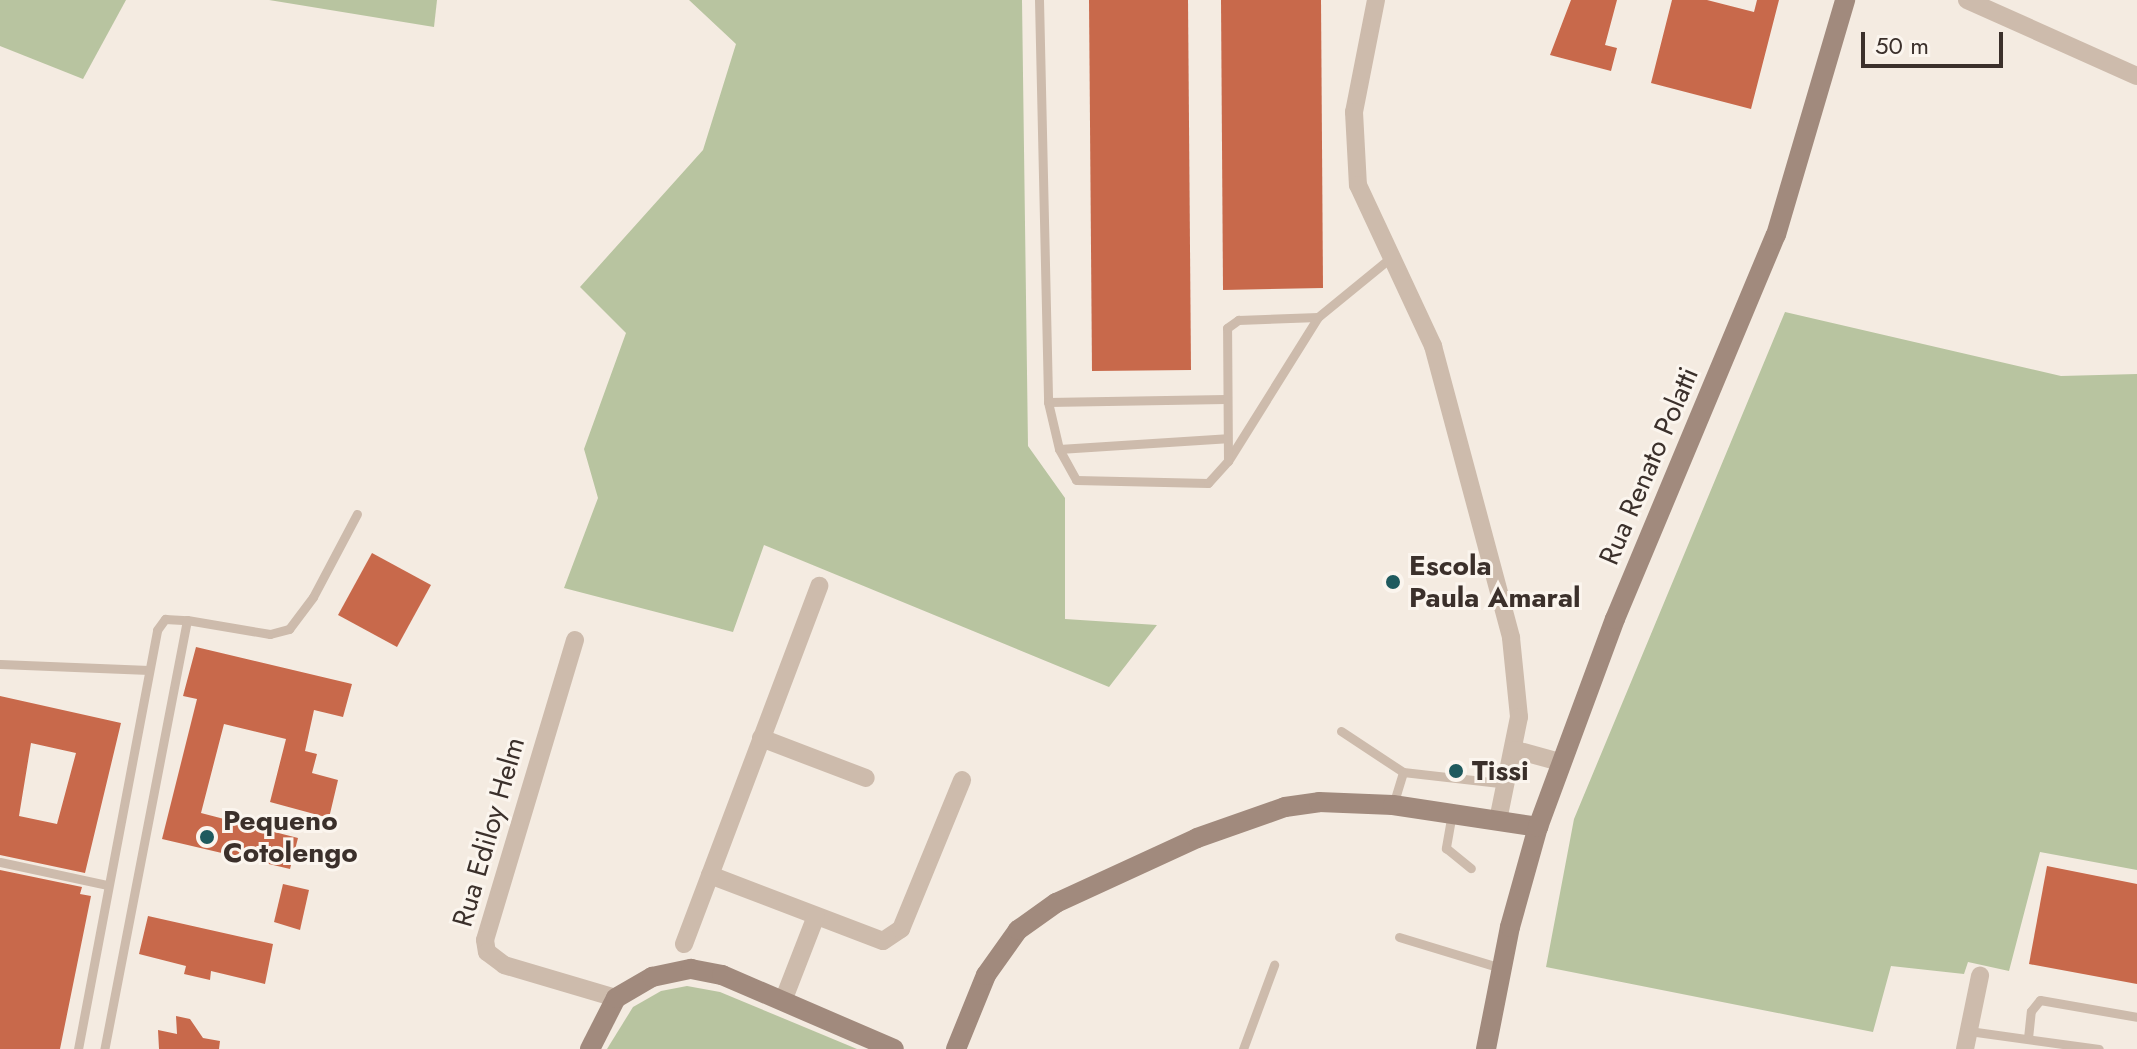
<!DOCTYPE html>
<html>
<head>
<meta charset="utf-8">
<style>
	body { margin:0 }
	#map { position:relative; width:2137px; height:1049px; overflow:hidden; background:#f4ebe1; font-family:Jost,sans-serif }
	div>[style] { position:absolute }
	.green>* { inset:0; background:#b8c4a0 }
	.building>* { inset:0; background:#c8694b }
	.service>* { height:9px; margin:-4.5px; padding:0 4.5px; transform-origin:4.5px; border-radius:4.5px; background:#cdbbac }
	.minor>* { height:18px; margin:-9px; padding:0 9px; transform-origin:9px; border-radius:9px; background:#cdbbac }
	.secondary>* { height:20px; margin:-10px; padding:0 10px; transform-origin:10px; border-radius:10px; background:#a18a7d }
	.dots>* { width:22px; height:22px; translate:-50% -50%; box-sizing:border-box; border:4px solid #fbf5ee; border-radius:50% }
	span { translate:-50% -50%; white-space:nowrap; text-align:center; line-height:1.15; -webkit-text-stroke:6px #fbf5ee; paint-order:stroke }
	.street-label { font-size:28px; color:#3b302b }
	.poi-label { font-size:28px; color:#3b302b; font-weight:700 }
	.left { translate:0 -50%; text-align:left }
	.scale { position:absolute; left:1861px; top:32px; width:142px; height:36px; box-sizing:border-box; border:4px solid #3b302b; border-top:0; padding-left:10px; font-size:24px; line-height:28px; white-space:nowrap; color:#3b302b; -webkit-text-stroke:6px #fbf5ee; paint-order:stroke }
</style>
</head>
<body>
<div id="map">
	<div class="green">
		<div style="clip-path:polygon(0 0,126px 0,83px 79px,0 46px)"></div>
		<div style="clip-path:polygon(269px 0,437px 0,434px 27px)"></div>
		<div style="clip-path:polygon(689px 0,1022px 0,1028px 446px,1065px 498px,1065px 619px,1157px 625px,1109px 687px,764px 545px,733px 632px,564px 588px,598px 498px,584px 449px,626px 333px,580px 287px,703px 150px,736px 44px)"></div>
		<div style="clip-path:polygon(1785px 312px,2061px 376px,2137px 374px,2137px 870px,2040px 852px,2009px 971px,1968px 962px,1964px 974px,1891px 966px,1873px 1032px,1546px 967px,1574px 819px)"></div>
		<div style="clip-path:polygon(687px 986px,720px 992px,857px 1049px,607px 1049px,633px 1007px,661px 991px)"></div>
	</div>
	<div class="building">
		<div style="clip-path:polygon(1089px 0,1188px 0,1191px 370px,1092px 371px)"></div>
		<div style="clip-path:polygon(1221px 0,1321px 0,1323px 288px,1223px 290px)"></div>
		<div style="clip-path:polygon(1571px 0,1617px 0,1605px 45px,1617px 48px,1611px 71px,1550px 55px)"></div>
		<div style="clip-path:polygon(1672px 0,1707px 0,1754px 12px,1757px 0,1779px 0,1751px 109px,1651px 83px)"></div>
		<div style="clip-path:polygon(372px 553px,431px 585px,397px 647px,338px 615px)"></div>
		<div style="clip-path:polygon(196px 647px,352px 684px,343px 717px,314px 710px,305px 751px,317px 754px,312px 773px,338px 780px,329px 818px,270px 802px,286px 739px,224px 724px,201px 813px,298px 838px,290px 869px,162px 839px,197px 699px,183px 696px)"></div>
		<div style="clip-path:polygon(evenodd,0 696px,121px 723px,85px 873px,0 855px,0 696px,31px 743px,76px 753px,57px 824px,19px 816px,31px 743px)"></div>
		<div style="clip-path:polygon(2047px 866px,2137px 884px,2137px 984px,2029px 964px)"></div>
		<div style="clip-path:polygon(0 870px,82px 887px,80px 894px,91px 896px,60px 1049px,0 1049px)"></div>
		<div style="clip-path:polygon(283px 884px,309px 890px,300px 930px,274px 922px)"></div>
		<div style="clip-path:polygon(148px 916px,273px 944px,265px 984px,211px 971px,210px 980px,184px 974px,186px 966px,139px 954px)"></div>
		<div style="clip-path:polygon(176px 1016px,190px 1019px,203px 1038px,220px 1041px,219px 1049px,159px 1049px,158px 1030px,177px 1034px)"></div>
	</div>
	<div class="service">
		<div style="left:1039px;top:0;width:402px;rotate:88.7deg"></div>
		<div style="left:1048px;top:402px;width:48px;rotate:76.8deg"></div>
		<div style="left:1059px;top:449px;width:35px;rotate:61deg"></div>
		<div style="left:1076px;top:480px;width:132px;rotate:1.3deg"></div>
		<div style="left:1208px;top:483px;width:30px;rotate:-48deg"></div>
		<div style="left:1228px;top:461px;width:170px;rotate:-58deg"></div>
		<div style="left:1318px;top:317px;width:92px;rotate:-39.2deg"></div>
		<div style="left:1048px;top:402px;width:177px;rotate:-1deg"></div>
		<div style="left:1059px;top:449px;width:168px;rotate:-3.7deg"></div>
		<div style="left:1228px;top:461px;width:133px;rotate:-90.4deg"></div>
		<div style="left:1227px;top:328px;width:14px;rotate:-36deg"></div>
		<div style="left:1238px;top:320px;width:80px;rotate:-2.1deg"></div>
		<div style="left:187px;top:620px;width:84px;rotate:9.6deg"></div>
		<div style="left:270px;top:634px;width:20px;rotate:-15deg"></div>
		<div style="left:289px;top:629px;width:40px;rotate:-53deg"></div>
		<div style="left:313px;top:597px;width:94px;rotate:-62.1deg"></div>
		<div style="left:0;top:664px;width:149px;rotate:2.3deg"></div>
		<div style="left:1341px;top:731px;width:74px;rotate:33.5deg"></div>
		<div style="left:1403px;top:772px;width:106px;rotate:6.5deg"></div>
		<div style="left:1393px;top:805px;width:34px;rotate:-73deg"></div>
		<div style="left:1452px;top:813px;width:36px;rotate:100deg"></div>
		<div style="left:1446px;top:848px;width:32px;rotate:39deg"></div>
		<div style="left:0;top:862px;width:109px;rotate:12.1deg"></div>
		<div style="left:1399px;top:937px;width:107px;rotate:16.9deg"></div>
		<div style="left:1969px;top:1031px;width:131px;rotate:7.9deg"></div>
		<div style="left:2028px;top:1038px;width:27px;rotate:-84deg"></div>
		<div style="left:2031px;top:1011px;width:14px;rotate:-51deg"></div>
		<div style="left:2040px;top:1000px;width:98px;rotate:9.9deg"></div>
		<div style="left:78px;top:1049px;width:426px;rotate:-79.3deg"></div>
		<div style="left:157px;top:630px;width:14px;rotate:-54deg"></div>
		<div style="left:165px;top:619px;width:22px;rotate:3deg"></div>
		<div style="left:187px;top:620px;width:437px;rotate:100.9deg"></div>
		<div style="left:1243px;top:1049px;width:90px;rotate:-69.7deg"></div>
	</div>
	<div class="minor">
		<div style="left:1376px;top:0;width:114px;rotate:101.1deg"></div>
		<div style="left:1354px;top:112px;width:73px;rotate:86.9deg"></div>
		<div style="left:1358px;top:185px;width:178px;rotate:65deg"></div>
		<div style="left:1433px;top:346px;width:302px;rotate:75deg"></div>
		<div style="left:1511px;top:638px;width:79px;rotate:84.2deg"></div>
		<div style="left:1519px;top:717px;width:105px;rotate:101.5deg"></div>
		<div style="left:1967px;top:0;width:186px;rotate:24.1deg"></div>
		<div style="left:575px;top:640px;width:313px;rotate:106.7deg"></div>
		<div style="left:485px;top:940px;width:12px;rotate:81deg"></div>
		<div style="left:487px;top:952px;width:21px;rotate:37deg"></div>
		<div style="left:504px;top:965px;width:117px;rotate:16.4deg"></div>
		<div style="left:761px;top:738px;width:112px;rotate:20.9deg"></div>
		<div style="left:1516px;top:750px;width:46px;rotate:15.3deg"></div>
		<div style="left:710px;top:875px;width:185px;rotate:20.9deg"></div>
		<div style="left:883px;top:941px;width:22px;rotate:-34deg"></div>
		<div style="left:901px;top:929px;width:161px;rotate:-67.7deg"></div>
		<div style="left:684px;top:944px;width:383px;rotate:-69.3deg"></div>
		<div style="left:783px;top:1001px;width:91px;rotate:-68.8deg"></div>
		<div style="left:1965px;top:1049px;width:75px;rotate:-78.4deg"></div>
	</div>
	<div class="secondary">
		<div style="left:590px;top:1049px;width:57px;rotate:-63deg"></div>
		<div style="left:616px;top:998px;width:42px;rotate:-30.3deg"></div>
		<div style="left:652px;top:977px;width:40px;rotate:-12deg"></div>
		<div style="left:691px;top:969px;width:32px;rotate:11deg"></div>
		<div style="left:722px;top:975px;width:187px;rotate:23.3deg"></div>
		<div style="left:956px;top:1049px;width:80px;rotate:-67.9deg"></div>
		<div style="left:986px;top:975px;width:55px;rotate:-54.6deg"></div>
		<div style="left:1018px;top:930px;width:47px;rotate:-35.4deg"></div>
		<div style="left:1056px;top:903px;width:155px;rotate:-24.7deg"></div>
		<div style="left:1197px;top:838px;width:93px;rotate:-19.4deg"></div>
		<div style="left:1285px;top:807px;width:34px;rotate:-8deg"></div>
		<div style="left:1319px;top:802px;width:74px;rotate:2.3deg"></div>
		<div style="left:1393px;top:805px;width:147px;rotate:8.6deg"></div>
		<div style="left:1486px;top:1049px;width:124px;rotate:-78.9deg"></div>
		<div style="left:1510px;top:927px;width:104px;rotate:-74.4deg"></div>
		<div style="left:1538px;top:827px;width:222px;rotate:-69.7deg"></div>
		<div style="left:1615px;top:619px;width:416px;rotate:-67.3deg"></div>
		<div style="left:1776px;top:235px;width:245px;rotate:-73.6deg"></div>
	</div>
	<div class="dots">
		<div style="left:1393px;top:582px;background:#1f5a5e"></div>
		<div style="left:1456px;top:771px;background:#1f5a5e"></div>
		<div style="left:207px;top:837px;background:#1f5a5e"></div>
	</div>
	<div class="street-label">
		<span style="left:1649px;top:466px;rotate:-67deg">Rua Renato Polatti</span>
		<span style="left:489px;top:832px;rotate:-74deg">Rua Ediloy Helm</span>
	</div>
	<div class="poi-label">
		<span class="left" style="left:1409px;top:582px">Escola<br>Paula Amaral</span>
		<span class="left" style="left:1472px;top:771px">Tissi</span>
		<span class="left" style="left:223px;top:837px">Pequeno<br>Cotolengo</span>
	</div>
	<div class="scale">50 m</div>
</div>
</body>
</html>
